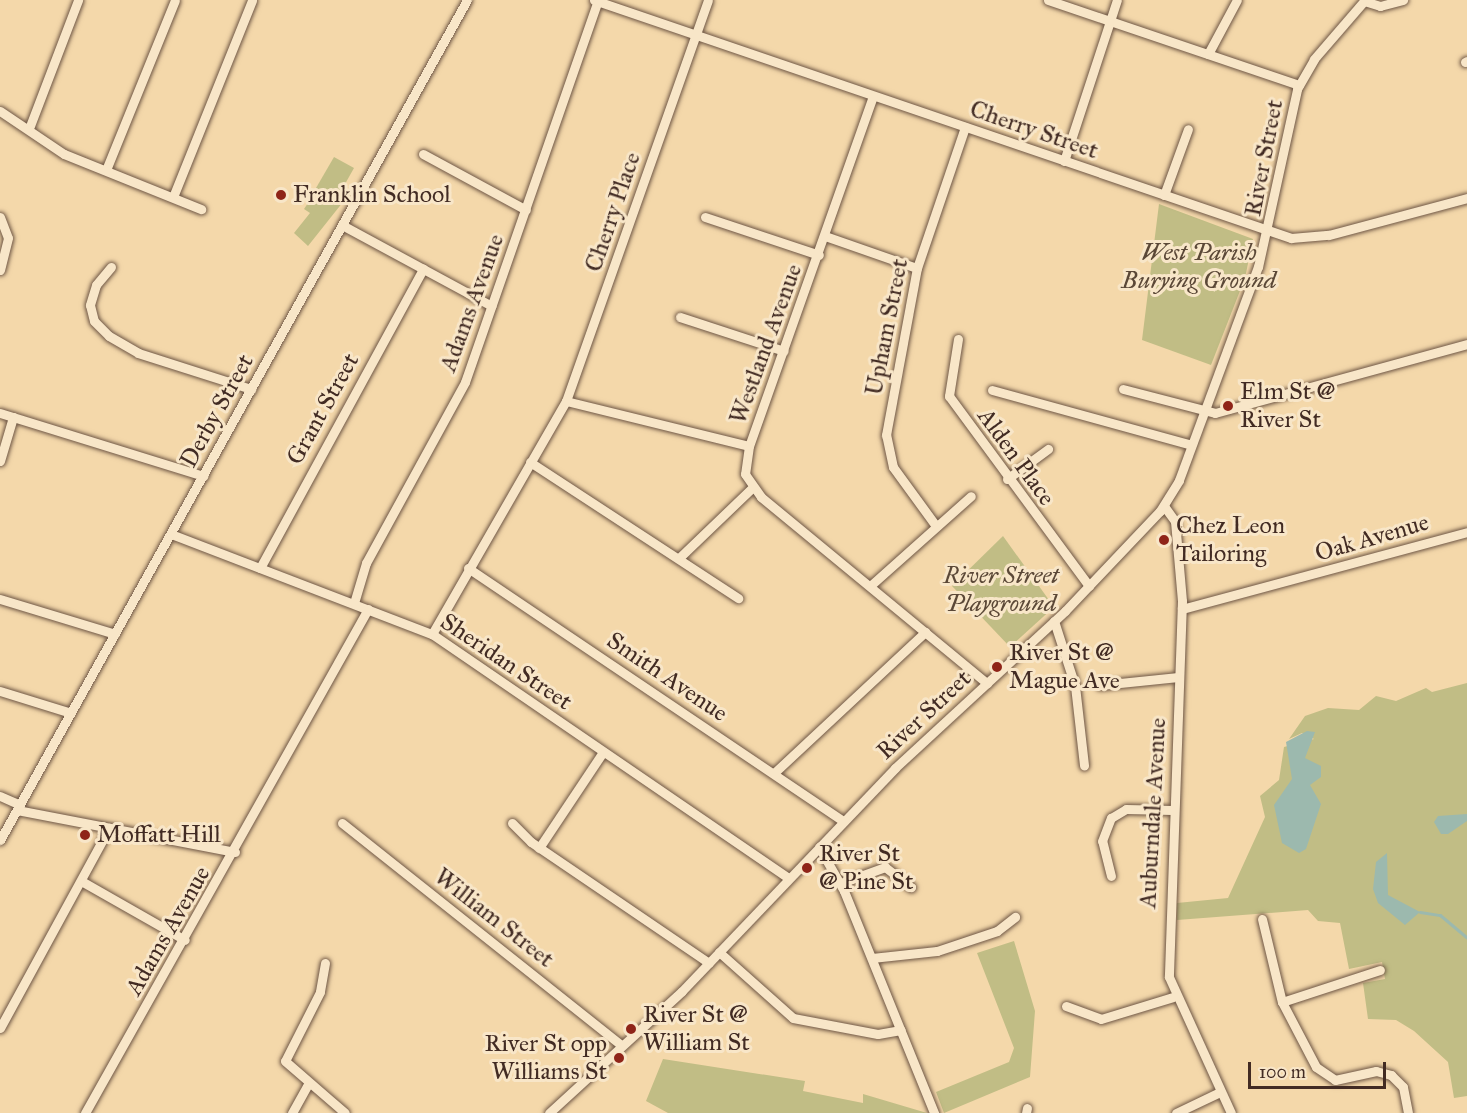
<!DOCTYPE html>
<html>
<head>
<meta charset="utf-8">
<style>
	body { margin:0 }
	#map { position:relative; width:1467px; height:1113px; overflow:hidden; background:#f4d8aa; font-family:"IM FELL Great Primer",serif }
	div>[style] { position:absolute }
	.green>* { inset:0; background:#c1bd85 }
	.water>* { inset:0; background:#9cb9ae }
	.stream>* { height:3px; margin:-1.5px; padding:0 1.5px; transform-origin:1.5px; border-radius:1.5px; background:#9cb9ae }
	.roads { filter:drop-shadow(0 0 2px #6e5645) drop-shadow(0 0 2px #6e5645) }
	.minor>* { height:9px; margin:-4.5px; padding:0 4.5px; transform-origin:4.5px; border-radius:4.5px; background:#f8e6c8 }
	.dots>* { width:16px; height:16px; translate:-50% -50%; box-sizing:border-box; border:3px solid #f8e6c8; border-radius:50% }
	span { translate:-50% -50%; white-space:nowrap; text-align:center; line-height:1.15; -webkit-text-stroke:6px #f8e6c8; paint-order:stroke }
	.street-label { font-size:24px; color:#422b23 }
	.poi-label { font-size:24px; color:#422b23 }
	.left { translate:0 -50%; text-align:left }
	.right { translate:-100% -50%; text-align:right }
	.park-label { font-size:24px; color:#5b4837; font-style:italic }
	.scale { position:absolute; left:1248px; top:1062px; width:138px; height:27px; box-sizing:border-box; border:3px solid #422b23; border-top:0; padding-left:8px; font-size:18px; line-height:21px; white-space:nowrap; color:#422b23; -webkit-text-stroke:4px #f8e6c8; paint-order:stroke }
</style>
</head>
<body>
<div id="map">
	<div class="green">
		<div style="clip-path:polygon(334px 157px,354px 168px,336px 200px,316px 188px)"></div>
		<div style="clip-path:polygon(310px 200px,343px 202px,308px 246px,294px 233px,310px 213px,304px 209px)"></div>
		<div style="clip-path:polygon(1159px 204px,1253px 239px,1245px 278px,1211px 365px,1142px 340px)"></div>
		<div style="clip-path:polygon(1003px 536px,1054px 607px,1010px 647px,952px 586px)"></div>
		<div style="clip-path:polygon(1467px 683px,1467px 1096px,1454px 1098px,1448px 1062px,1414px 1031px,1396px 1020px,1368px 1019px,1363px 983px,1385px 979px,1382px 962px,1349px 969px,1340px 923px,1318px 921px,1308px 910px,1177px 920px,1177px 903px,1228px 898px,1265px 817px,1260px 796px,1279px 780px,1284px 747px,1314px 739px,1302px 733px,1289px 739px,1305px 716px,1328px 708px,1359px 710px,1376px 696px,1396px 701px,1426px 688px,1432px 692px)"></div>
		<div style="clip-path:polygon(1014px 941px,1035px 1011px,1030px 1077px,944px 1113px,936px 1092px,1009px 1062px,1014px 1048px,977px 953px)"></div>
		<div style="clip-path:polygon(663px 1059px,805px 1081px,803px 1091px,863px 1103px,863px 1094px,927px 1113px,668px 1113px,646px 1101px)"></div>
	</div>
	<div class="water">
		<div style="clip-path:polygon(1307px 731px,1315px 732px,1305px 758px,1321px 766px,1321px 777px,1310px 785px,1321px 804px,1306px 849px,1299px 853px,1282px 843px,1274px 805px,1292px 779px,1286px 742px)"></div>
		<div style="clip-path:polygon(1467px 814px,1467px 821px,1448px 834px,1441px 834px,1434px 822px,1438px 816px)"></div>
		<div style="clip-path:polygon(1387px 853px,1388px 895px,1420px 912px,1405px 925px,1378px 903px,1373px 889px,1376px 862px)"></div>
	</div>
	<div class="stream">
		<div style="left:1420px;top:912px;width:20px;rotate:9deg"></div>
		<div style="left:1440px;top:915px;width:35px;rotate:40deg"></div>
	</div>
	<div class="roads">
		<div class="minor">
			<div style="left:594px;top:0;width:737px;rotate:18.85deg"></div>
			<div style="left:1291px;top:238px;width:38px;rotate:-5deg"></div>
			<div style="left:1329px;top:235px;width:143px;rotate:-15deg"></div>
			<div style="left:1048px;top:0;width:265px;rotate:18.7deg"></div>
			<div style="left:1364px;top:1px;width:17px;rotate:17deg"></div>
			<div style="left:1380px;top:6px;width:24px;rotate:-15deg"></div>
			<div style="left:1208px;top:54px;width:61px;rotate:-61.8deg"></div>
			<div style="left:1465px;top:62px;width:2px;rotate:-27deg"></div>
			<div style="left:873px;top:96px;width:371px;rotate:109.5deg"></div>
			<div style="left:749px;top:446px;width:28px;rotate:98deg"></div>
			<div style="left:745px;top:474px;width:28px;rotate:55deg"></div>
			<div style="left:761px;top:497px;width:293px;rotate:39.5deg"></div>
			<div style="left:0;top:111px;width:77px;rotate:33.9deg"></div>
			<div style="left:64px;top:154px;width:148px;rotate:21.9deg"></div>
			<div style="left:30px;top:126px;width:135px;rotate:-69.1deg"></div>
			<div style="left:423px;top:154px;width:117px;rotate:28.5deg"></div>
			<div style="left:1064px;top:161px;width:169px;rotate:-71.8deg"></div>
			<div style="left:106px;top:170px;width:183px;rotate:-67.9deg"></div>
			<div style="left:1164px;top:195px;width:70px;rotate:-70deg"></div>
			<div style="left:173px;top:197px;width:212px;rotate:-68.1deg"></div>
			<div style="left:0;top:217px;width:22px;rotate:69deg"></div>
			<div style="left:8px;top:238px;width:33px;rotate:104deg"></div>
			<div style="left:705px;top:217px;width:120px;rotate:18.4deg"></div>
			<div style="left:342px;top:225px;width:170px;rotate:28.4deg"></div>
			<div style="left:825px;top:236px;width:97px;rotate:19.2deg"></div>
			<div style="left:111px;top:267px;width:23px;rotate:130deg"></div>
			<div style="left:96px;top:285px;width:21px;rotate:107deg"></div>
			<div style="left:90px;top:305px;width:16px;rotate:76deg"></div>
			<div style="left:94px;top:321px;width:21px;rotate:45deg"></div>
			<div style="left:109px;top:336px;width:34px;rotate:30deg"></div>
			<div style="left:138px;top:353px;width:119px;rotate:17.7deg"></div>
			<div style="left:680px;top:317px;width:109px;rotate:18.1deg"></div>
			<div style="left:958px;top:339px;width:58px;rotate:99deg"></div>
			<div style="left:949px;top:396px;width:236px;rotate:53.6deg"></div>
			<div style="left:1123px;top:389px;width:95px;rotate:14.6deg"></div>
			<div style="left:1215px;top:413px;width:261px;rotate:-15.3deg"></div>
			<div style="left:992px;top:390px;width:206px;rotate:15.4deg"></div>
			<div style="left:566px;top:401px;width:188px;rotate:13.8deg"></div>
			<div style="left:0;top:413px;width:213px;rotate:17.2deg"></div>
			<div style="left:0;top:461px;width:46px;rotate:-73.5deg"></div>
			<div style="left:530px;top:462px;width:249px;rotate:33.2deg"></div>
			<div style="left:1007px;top:479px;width:51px;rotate:-36.2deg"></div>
			<div style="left:1164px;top:506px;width:19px;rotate:54deg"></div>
			<div style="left:1175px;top:521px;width:80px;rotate:85deg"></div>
			<div style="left:1182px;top:601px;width:376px;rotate:92deg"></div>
			<div style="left:1169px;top:977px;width:149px;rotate:65.5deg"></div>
			<div style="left:936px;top:526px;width:73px;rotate:-126.1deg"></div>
			<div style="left:893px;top:467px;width:33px;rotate:-102deg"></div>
			<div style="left:886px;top:435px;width:170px;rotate:-79.5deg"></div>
			<div style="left:917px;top:268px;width:149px;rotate:-71.2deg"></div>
			<div style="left:171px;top:534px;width:280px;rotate:21deg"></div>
			<div style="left:432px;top:634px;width:432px;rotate:34.4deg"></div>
			<div style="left:679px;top:558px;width:101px;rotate:-43.8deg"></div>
			<div style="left:260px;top:568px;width:341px;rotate:-61.4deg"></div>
			<div style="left:468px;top:568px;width:452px;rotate:34deg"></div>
			<div style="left:870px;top:586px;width:135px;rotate:-41.7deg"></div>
			<div style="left:0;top:599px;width:120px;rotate:16.9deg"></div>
			<div style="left:354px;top:603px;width:42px;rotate:-73.3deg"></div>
			<div style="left:366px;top:563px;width:206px;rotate:-61.3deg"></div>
			<div style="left:465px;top:382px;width:404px;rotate:-70.8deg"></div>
			<div style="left:1182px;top:609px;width:295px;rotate:-15.1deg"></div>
			<div style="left:1054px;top:621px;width:68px;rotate:72.1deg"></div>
			<div style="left:1075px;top:686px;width:80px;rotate:83.5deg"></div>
			<div style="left:432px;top:634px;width:269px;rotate:-60.1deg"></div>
			<div style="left:566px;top:401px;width:425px;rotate:-70.5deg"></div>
			<div style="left:1100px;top:685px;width:79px;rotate:-5.8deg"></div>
			<div style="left:0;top:691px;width:74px;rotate:17.2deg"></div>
			<div style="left:774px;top:773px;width:207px;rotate:-43deg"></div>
			<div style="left:0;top:796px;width:22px;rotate:24deg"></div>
			<div style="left:17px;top:810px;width:222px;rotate:10.9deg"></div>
			<div style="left:342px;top:823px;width:357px;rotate:38.5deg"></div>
			<div style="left:512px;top:823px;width:27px;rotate:45deg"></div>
			<div style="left:531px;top:842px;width:215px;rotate:34.2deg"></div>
			<div style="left:0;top:840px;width:961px;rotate:-60.93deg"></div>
			<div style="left:819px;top:847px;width:51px;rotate:60.4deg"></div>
			<div style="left:844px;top:891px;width:240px;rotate:67.9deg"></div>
			<div style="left:539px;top:848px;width:115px;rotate:-56.3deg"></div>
			<div style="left:1111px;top:876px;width:36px;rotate:-104deg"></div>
			<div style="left:1102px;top:841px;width:25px;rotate:-69deg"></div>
			<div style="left:1111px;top:818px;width:17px;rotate:-31deg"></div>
			<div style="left:1126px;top:809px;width:46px;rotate:1.2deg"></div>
			<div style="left:83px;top:882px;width:117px;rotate:29.6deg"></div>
			<div style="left:841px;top:883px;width:47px;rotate:-20deg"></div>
			<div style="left:885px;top:867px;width:33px;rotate:38deg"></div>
			<div style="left:1262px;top:919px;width:85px;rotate:76.5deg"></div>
			<div style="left:1282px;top:1002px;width:73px;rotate:62.4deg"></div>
			<div style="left:1316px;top:1067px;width:23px;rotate:34deg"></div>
			<div style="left:1335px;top:1080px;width:42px;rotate:-12.4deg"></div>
			<div style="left:1376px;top:1071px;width:16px;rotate:15deg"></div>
			<div style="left:1391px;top:1075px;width:17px;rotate:45deg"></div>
			<div style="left:1403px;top:1087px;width:26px;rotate:79deg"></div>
			<div style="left:719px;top:952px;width:99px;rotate:41.7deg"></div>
			<div style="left:793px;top:1018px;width:86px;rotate:10.7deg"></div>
			<div style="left:878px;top:1034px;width:23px;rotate:-10deg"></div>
			<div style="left:872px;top:958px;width:65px;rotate:-6.1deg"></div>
			<div style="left:937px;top:951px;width:63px;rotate:-18.4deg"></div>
			<div style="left:997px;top:931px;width:23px;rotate:-38deg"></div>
			<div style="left:325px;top:963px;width:29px;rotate:100deg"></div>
			<div style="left:320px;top:992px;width:77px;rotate:116.9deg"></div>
			<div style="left:285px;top:1061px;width:79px;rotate:40.9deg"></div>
			<div style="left:1282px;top:1002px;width:103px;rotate:-18.1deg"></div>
			<div style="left:1066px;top:1006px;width:37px;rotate:20deg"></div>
			<div style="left:1101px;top:1019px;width:75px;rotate:-17deg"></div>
			<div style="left:0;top:1028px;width:228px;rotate:-61.4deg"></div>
			<div style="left:85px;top:1113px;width:578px;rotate:-60.69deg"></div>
			<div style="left:292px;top:1113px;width:33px;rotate:-61deg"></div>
			<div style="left:549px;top:1113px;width:180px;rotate:-42.5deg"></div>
			<div style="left:682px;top:991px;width:308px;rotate:-46.3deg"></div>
			<div style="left:895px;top:768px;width:231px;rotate:-42.7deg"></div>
			<div style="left:1065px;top:611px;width:138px;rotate:-46.5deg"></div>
			<div style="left:1160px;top:511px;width:36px;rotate:-58deg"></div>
			<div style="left:1179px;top:480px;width:227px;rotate:-69.7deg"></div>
			<div style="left:1258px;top:267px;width:182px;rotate:-77.6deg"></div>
			<div style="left:1297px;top:89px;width:34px;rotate:-60deg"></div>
			<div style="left:1314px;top:59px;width:78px;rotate:-49.2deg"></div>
			<div style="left:1026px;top:1113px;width:5px;rotate:-79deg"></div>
			<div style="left:1176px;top:1113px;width:49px;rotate:-25.5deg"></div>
		</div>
	</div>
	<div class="dots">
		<div style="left:281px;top:195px;background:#8f2418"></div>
		<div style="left:1228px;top:406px;background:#8f2418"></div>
		<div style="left:1164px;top:540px;background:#8f2418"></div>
		<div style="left:997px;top:667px;background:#8f2418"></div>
		<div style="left:85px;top:835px;background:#8f2418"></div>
		<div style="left:807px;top:868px;background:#8f2418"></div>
		<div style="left:631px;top:1029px;background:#8f2418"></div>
		<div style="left:619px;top:1058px;background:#8f2418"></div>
	</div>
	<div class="street-label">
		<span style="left:1034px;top:130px;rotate:19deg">Cherry Street</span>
		<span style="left:1264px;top:158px;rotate:-79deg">River Street</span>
		<span style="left:613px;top:212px;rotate:-71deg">Cherry Place</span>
		<span style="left:472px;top:303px;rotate:-70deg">Adams Avenue</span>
		<span style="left:887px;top:327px;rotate:-79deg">Upham Street</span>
		<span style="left:766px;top:344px;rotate:-70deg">Westland Avenue</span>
		<span style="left:323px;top:409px;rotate:-61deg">Grant Street</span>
		<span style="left:217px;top:411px;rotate:-61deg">Derby Street</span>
		<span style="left:1016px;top:457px;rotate:54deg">Alden Place</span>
		<span style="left:1372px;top:538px;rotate:-16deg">Oak Avenue</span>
		<span style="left:506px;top:662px;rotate:34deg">Sheridan Street</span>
		<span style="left:667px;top:677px;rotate:34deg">Smith Avenue</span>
		<span style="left:924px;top:715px;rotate:-43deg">River Street</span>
		<span style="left:1153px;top:813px;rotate:-87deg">Auburndale Avenue</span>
		<span style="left:494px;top:918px;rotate:38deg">William Street</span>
		<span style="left:168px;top:931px;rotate:-60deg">Adams Avenue</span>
	</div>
	<div class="poi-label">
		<span class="left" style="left:293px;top:195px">Franklin School</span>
		<span class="left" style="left:1240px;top:406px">Elm St @<br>River St</span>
		<span class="left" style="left:1176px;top:540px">Chez Leon<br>Tailoring</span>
		<span class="left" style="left:1009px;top:667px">River St @<br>Mague Ave</span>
		<span class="left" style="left:97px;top:835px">Moffatt Hill</span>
		<span class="left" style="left:819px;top:868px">River St<br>@ Pine St</span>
		<span class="left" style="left:643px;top:1029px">River St @<br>William St</span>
		<span class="right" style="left:607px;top:1058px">River St opp<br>Williams St</span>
	</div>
	<div class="park-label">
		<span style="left:1199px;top:267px">West Parish<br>Burying Ground</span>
		<span style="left:1001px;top:590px">River Street<br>Playground</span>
	</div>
	<div class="scale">100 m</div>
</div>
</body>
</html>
